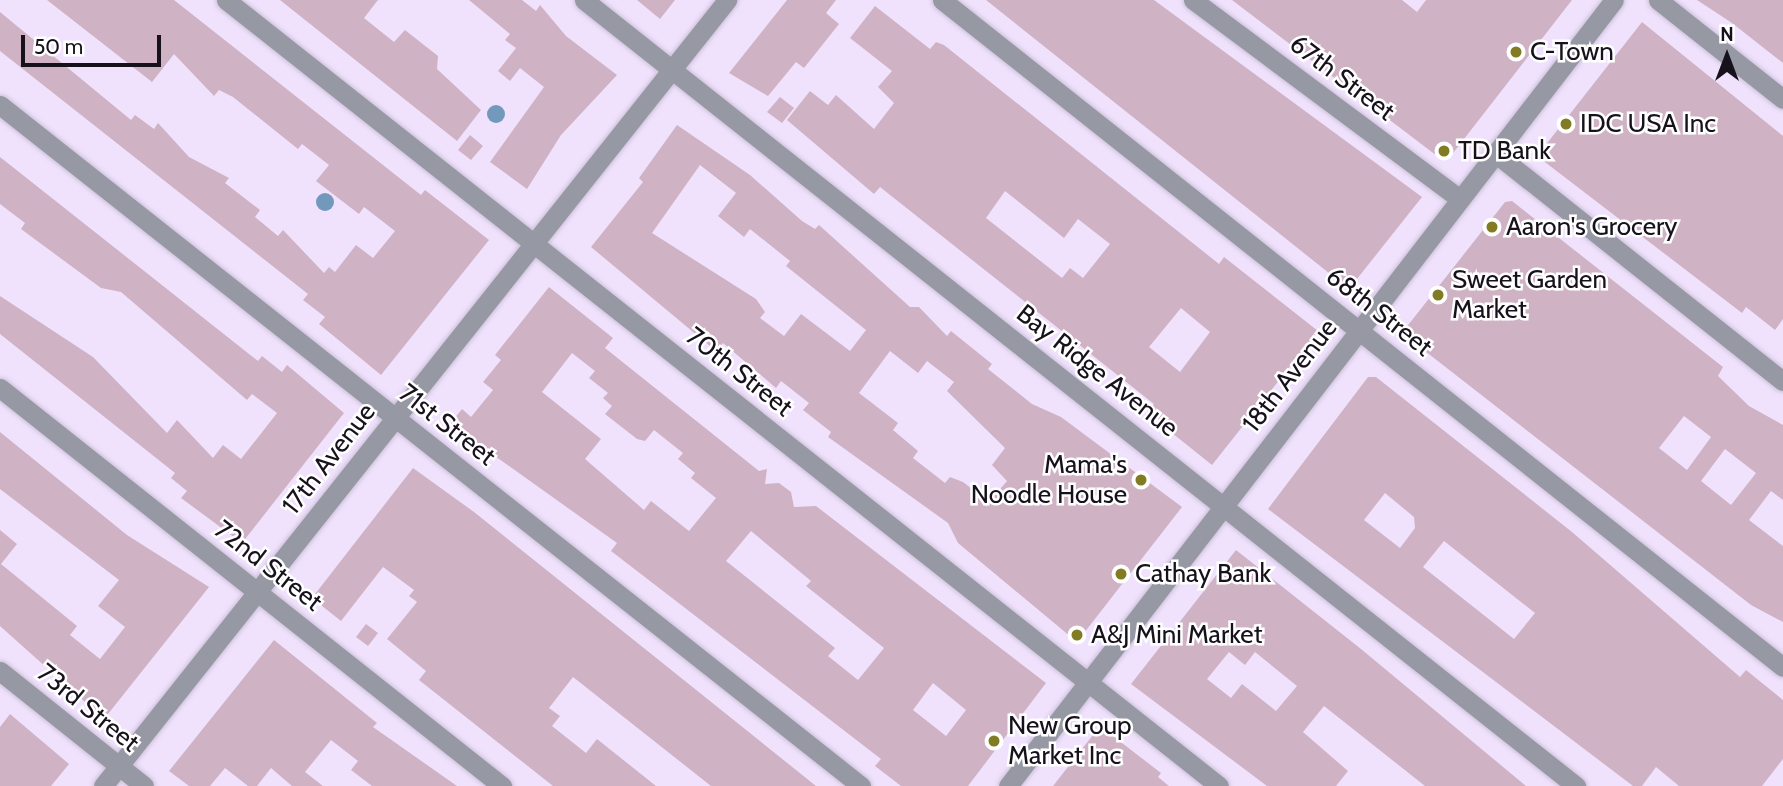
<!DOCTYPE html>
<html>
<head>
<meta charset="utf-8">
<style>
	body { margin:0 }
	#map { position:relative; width:1783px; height:786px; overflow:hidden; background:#f0e2fd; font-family:Cabin,sans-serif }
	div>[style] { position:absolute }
	.water>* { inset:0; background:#7298bb }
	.round { border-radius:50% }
	.building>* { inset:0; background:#cfb3c4 }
	.roads { filter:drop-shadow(0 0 2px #cdc1d9) drop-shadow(0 0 2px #cdc1d9) }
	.minor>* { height:19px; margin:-9.5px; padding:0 9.5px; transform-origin:9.5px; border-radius:9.5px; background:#9698a4 }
	.tertiary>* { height:19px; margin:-9.5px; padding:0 9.5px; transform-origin:9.5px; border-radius:9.5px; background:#9698a4 }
	.dots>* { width:19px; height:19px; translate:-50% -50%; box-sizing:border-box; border:4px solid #fff; border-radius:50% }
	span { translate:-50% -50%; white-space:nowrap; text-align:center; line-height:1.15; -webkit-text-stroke:5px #fff; paint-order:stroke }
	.poi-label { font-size:26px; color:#16111b }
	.left { translate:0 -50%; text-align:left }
	.right { translate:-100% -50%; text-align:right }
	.street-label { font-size:26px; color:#16111b }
	.north { position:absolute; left:1692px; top:21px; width:70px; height:70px; -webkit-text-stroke:5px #fff; paint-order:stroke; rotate:0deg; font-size:19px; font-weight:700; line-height:28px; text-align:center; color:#16111b }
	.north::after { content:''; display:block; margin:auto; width:24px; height:32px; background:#16111b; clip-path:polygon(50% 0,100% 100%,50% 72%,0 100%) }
	.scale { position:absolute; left:21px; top:35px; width:140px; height:32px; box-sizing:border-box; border:4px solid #16111b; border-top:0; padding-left:9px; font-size:21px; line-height:24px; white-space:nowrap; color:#16111b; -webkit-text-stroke:5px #fff; paint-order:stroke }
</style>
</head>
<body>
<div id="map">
	<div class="water">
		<div class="round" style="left:487px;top:105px;width:18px;height:18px"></div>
		<div class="round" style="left:316px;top:193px;width:18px;height:18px"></div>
	</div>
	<div class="building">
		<div style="clip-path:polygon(47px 0,174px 0,421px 195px,425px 190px,489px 240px,381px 375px,319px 324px,325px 317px,303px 300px,308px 294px,0 51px,0 12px,131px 120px,135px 115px,154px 129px,158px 123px,189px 157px,229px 178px,225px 183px,260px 210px,255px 217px,278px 236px,283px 230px,324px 273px,329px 267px,335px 272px,356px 245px,373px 258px,395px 231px,364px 207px,359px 214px,316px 181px,329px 165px,302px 144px,298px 149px,233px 97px,219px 90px,214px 96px,174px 54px,152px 82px)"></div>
		<div style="clip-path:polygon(280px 0,378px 0,364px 18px,394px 42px,405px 30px,438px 56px,437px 69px,481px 110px,457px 141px)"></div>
		<div style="clip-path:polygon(469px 0,522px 0,536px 11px,540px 5px,566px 36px,617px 75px,561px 135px,527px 189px,490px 162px,544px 87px,520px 68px,510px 81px,498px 71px,516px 48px,505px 40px,510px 34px)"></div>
		<div style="clip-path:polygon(637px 0,675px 0,660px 19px)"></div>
		<div style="clip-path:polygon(787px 0,836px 0,826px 13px,839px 24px,804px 68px,796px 62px,768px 96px,729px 73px)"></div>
		<div style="clip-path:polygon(986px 0,1154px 0,1422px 197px,1349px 289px)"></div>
		<div style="clip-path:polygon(1232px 0,1402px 0,1417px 12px,1426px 0,1572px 0,1450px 157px,1441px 159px)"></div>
		<div style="clip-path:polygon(1697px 0,1783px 0,1783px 63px,1732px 23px)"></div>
		<div style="clip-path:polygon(evenodd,875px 6px,930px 49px,936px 42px,944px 45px,1219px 264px,1224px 257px,1318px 331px,1212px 465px,1147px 413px,1154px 404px,880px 187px,874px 194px,787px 120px,810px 91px,828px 105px,836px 95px,874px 129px,894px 103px,878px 87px,892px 71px,850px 38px,875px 6px,1005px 191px,1064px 238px,1078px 219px,1110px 244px,1083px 278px,1070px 268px,1062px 278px,986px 218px,1005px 191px,875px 6px,1181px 308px,1210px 332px,1180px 372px,1149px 347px,1181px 308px)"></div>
		<div style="clip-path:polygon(1642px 22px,1783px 136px,1783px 319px,1775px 330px,1746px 307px,1742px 313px,1537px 156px)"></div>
		<div style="clip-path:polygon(780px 97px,794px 108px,782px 123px,767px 112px)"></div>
		<div style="clip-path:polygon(evenodd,677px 125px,750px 175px,802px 221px,815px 229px,819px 225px,910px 307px,919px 307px,947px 336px,951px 331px,992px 364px,988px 369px,1032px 404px,1061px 417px,1182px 507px,1077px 642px,958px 543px,948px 523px,828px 437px,831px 432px,803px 410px,809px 403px,781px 381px,776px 388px,723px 343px,716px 351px,591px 247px,643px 182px,639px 178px,677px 125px,700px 165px,736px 193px,718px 216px,744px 237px,750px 229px,790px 261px,786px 266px,866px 330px,850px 351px,801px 314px,784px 336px,760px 318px,765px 312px,756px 299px,652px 233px,700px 165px,677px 125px,890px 351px,918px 373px,927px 361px,954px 382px,947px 391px,1005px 448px,992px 465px,1007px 481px,989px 502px,963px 482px,950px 477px,945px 483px,913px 458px,918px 451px,893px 430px,898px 423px,859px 393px,890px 351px)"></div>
		<div style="clip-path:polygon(470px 135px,483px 146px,471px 160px,458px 150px)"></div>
		<div style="clip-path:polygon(0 157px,258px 361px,262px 356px,282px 372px,287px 365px,344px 413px,242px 543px,181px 498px,187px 491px,171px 478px,175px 473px,0 334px,0 296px,93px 357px,167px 433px,177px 420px,213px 458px,223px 445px,241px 459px,277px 413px,252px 394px,247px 400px,121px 292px,101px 288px,21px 229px,25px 223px,0 204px)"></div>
		<div style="clip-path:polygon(evenodd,1512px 201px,1723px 367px,1718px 376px,1749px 406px,1783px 425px,1783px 500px,1771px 491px,1749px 520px,1783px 546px,1783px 622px,1751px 605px,1407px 337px,1405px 329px,1505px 202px,1512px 201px,1684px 416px,1711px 437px,1687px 470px,1659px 448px,1684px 416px,1512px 201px,1725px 449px,1756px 473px,1731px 505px,1701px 481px,1725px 449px)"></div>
		<div style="clip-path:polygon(evenodd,549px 287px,613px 338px,605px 348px,759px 471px,767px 469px,765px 484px,779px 483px,791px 492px,794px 507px,816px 506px,1046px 683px,968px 786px,901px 786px,875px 766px,881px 759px,611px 551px,617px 543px,450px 424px,462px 409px,471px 417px,493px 390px,483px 382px,501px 360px,495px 355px,549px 287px,572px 353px,595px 371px,589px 378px,608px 393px,603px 398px,612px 406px,605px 414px,637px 439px,645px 441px,654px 430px,683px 453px,678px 459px,695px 473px,691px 478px,716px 498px,689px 531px,651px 501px,644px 510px,585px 459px,601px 439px,542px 392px,572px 353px,549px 287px,751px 531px,811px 581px,806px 586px,884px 648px,858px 680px,828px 656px,835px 648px,726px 561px,751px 531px,549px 287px,933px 683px,966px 710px,946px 736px,913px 710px,933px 683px)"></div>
		<div style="clip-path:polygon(evenodd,1368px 377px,1376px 377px,1572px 532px,1740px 677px,1746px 670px,1783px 700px,1783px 759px,1762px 786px,1679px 786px,1656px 767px,1642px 786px,1633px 786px,1268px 509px,1368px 377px,1385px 493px,1414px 517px,1415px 528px,1400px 548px,1364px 520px,1385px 493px,1368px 377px,1444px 541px,1535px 613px,1514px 639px,1423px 567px,1444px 541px)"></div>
		<div style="clip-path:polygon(0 432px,127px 535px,209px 587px,104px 719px,0 626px,0 530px,17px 544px,1px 564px,77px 626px,70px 635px,100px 659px,125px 627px,98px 606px,119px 580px,0 489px)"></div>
		<div style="clip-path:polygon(413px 468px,474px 512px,816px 786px,711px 786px,573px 677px,549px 708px,560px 716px,552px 726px,586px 753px,597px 739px,656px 786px,553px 786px,419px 680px,426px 671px,387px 639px,417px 602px,409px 596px,414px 590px,383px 567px,341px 621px,312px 598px)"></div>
		<div style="clip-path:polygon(evenodd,1236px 550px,1361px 649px,1526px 786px,1425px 786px,1324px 706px,1303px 732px,1348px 771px,1336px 786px,1267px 786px,1131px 684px,1236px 550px,1229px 652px,1245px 665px,1255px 652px,1297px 686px,1276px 711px,1242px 684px,1231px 698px,1207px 679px,1229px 652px)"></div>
		<div style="clip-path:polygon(366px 624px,378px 633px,368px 646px,356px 637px)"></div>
		<div style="clip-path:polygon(274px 640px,377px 723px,373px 727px,457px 786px,372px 786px,351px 770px,358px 761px,331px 740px,305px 772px,323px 786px,292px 786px,271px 768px,257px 786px,248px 786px,225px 768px,210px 786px,189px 786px,169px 771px)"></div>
		<div style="clip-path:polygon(10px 714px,69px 764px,51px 786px,0 786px,0 727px)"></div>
		<div style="clip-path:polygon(1100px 726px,1161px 773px,1158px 777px,1169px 786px,1053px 786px)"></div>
	</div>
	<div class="roads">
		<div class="minor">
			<div style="left:226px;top:0;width:1266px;rotate:38.36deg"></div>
			<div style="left:584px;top:0;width:1266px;rotate:38.39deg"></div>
			<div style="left:942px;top:0;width:1073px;rotate:38.42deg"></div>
			<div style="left:1193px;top:0;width:332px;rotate:36.7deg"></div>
			<div style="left:1658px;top:0;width:159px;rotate:38.4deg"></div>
			<div style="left:0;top:105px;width:1098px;rotate:38.34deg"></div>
			<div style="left:1495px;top:153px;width:367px;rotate:38.4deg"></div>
			<div style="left:0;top:388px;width:641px;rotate:38.41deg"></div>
			<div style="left:0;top:671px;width:184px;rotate:38.6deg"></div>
			<div style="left:103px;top:786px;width:1004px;rotate:-51.55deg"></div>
		</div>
		<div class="tertiary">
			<div style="left:1008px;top:786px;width:992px;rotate:-52.37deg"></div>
		</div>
	</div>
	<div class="dots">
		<div style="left:1516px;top:52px;background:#817c23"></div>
		<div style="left:1566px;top:124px;background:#817c23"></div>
		<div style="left:1444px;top:151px;background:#817c23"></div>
		<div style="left:1492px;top:227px;background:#817c23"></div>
		<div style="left:1438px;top:295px;background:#817c23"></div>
		<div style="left:1141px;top:480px;background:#817c23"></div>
		<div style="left:1121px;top:574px;background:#817c23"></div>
		<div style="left:1077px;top:635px;background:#817c23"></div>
		<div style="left:994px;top:741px;background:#817c23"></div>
	</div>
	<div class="poi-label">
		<span class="left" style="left:1530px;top:52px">C-Town</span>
		<span class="left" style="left:1580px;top:124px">IDC USA Inc</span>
		<span class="left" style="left:1458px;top:151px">TD Bank</span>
		<span class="left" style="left:1506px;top:227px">Aaron's Grocery</span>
		<span class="left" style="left:1452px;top:295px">Sweet Garden<br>Market</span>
		<span class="right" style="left:1127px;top:480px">Mama's<br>Noodle House</span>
		<span class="left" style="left:1135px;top:574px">Cathay Bank</span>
		<span class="left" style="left:1091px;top:635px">A&amp;J Mini Market</span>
		<span class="left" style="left:1008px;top:741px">New Group<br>Market Inc</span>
	</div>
	<div class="street-label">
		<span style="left:1342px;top:78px;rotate:37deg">67th Street</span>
		<span style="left:1379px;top:312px;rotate:38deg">68th Street</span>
		<span style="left:1097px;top:371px;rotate:38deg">Bay Ridge Avenue</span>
		<span style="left:739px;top:372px;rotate:38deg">70th Street</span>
		<span style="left:1290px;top:376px;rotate:-52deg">18th Avenue</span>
		<span style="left:447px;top:425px;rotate:38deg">71st Street</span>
		<span style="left:329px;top:459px;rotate:-52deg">17th Avenue</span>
		<span style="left:268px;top:566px;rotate:38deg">72nd Street</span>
		<span style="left:88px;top:708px;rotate:39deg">73rd Street</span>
	</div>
	<div class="north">N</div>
	<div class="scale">50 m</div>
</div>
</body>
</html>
